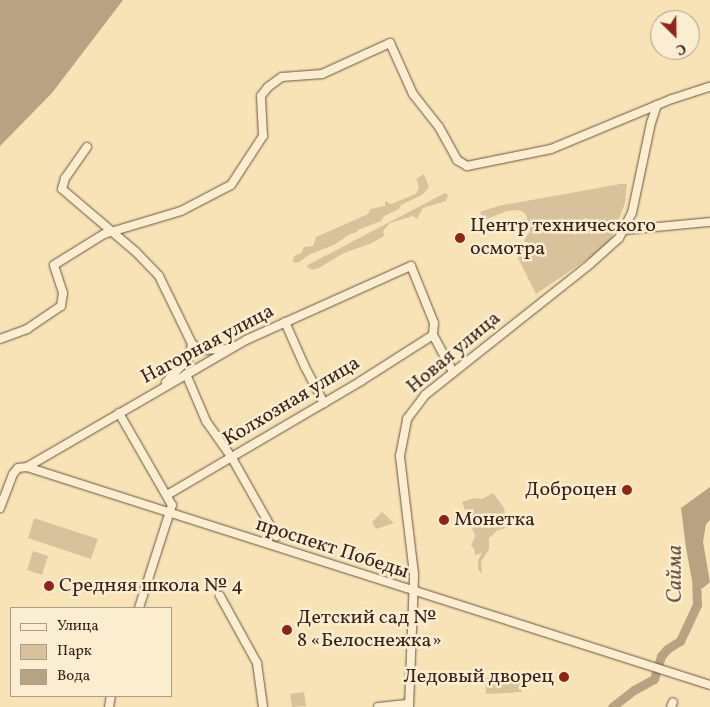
<!DOCTYPE html>
<html>
<head>
<meta charset="utf-8">
<style>
	body { margin:0 }
	#map { position:relative; width:710px; height:707px; overflow:hidden; background:#f8e3b7; font-family:Vollkorn,serif }
	div>[style] { position:absolute }
	.green>* { inset:0; background:#d7c29c }
	.water>* { inset:0; background:#b7a282 }
	.river>* { height:9px; margin:-4.5px; padding:0 4.5px; transform-origin:4.5px; border-radius:4.5px; background:#b7a282 }
	.roads { filter:drop-shadow(0 0 1px #685342) drop-shadow(0 0 1px #685342) }
	.minor>* { height:8px; margin:-4px; padding:0 4px; transform-origin:4px; border-radius:4px; background:#faedd0 }
	.dots>* { width:14px; height:14px; translate:-50% -50%; box-sizing:border-box; border:2px solid #faedd0; border-radius:50% }
	span { translate:-50% -50%; white-space:nowrap; text-align:center; line-height:1.15; -webkit-text-stroke:5px #faedd0; paint-order:stroke }
	.poi-label { font-size:20px; color:#38231b }
	.left { translate:0 -50%; text-align:left }
	.right { translate:-100% -50%; text-align:right }
	.street-label { font-size:20px; color:#38231b }
	.water-label { font-size:21px; color:#644f3f; font-style:italic }
	.legend { position:absolute; left:10px; top:607px; width:162px; height:90px; box-sizing:border-box; background:#faedd0; border:1px solid #ac9c88; margin:0; padding:6px 9px; list-style:none; font-size:15px; color:#38231b }
	.legend li { display:flex; align-items:center; gap:10px; height:25px }
	.legend b { width:25px; border:1px solid #ac9c88 }
	.north { position:absolute; left:650px; top:10px; width:50px; height:50px; box-sizing:border-box; background:#faedd0; border:1px solid #ac9c88; border-radius:50%; rotate:157deg; font-size:14px; font-weight:700; line-height:20px; text-align:center; color:#38231b }
	.north::after { content:''; display:block; margin:auto; width:18px; height:22px; background:#8f2418; clip-path:polygon(50% 0,100% 100%,50% 72%,0 100%) }
</style>
</head>
<body>
<div id="map">
	<div class="green">
		<div style="clip-path:polygon(424px 174px,429px 187px,422px 195px,401px 205px,399px 209px,384px 216px,381px 221px,358px 230px,357px 232px,350px 234px,334px 245px,310px 254px,298px 263px,293px 262px,294px 256px,301px 253px,304px 247px,313px 246px,316px 237px,368px 214px,370px 209px,385px 206px,385px 201px,391px 204px,416px 194px,419px 187px,416px 179px)"></div>
		<div style="clip-path:polygon(620px 184px,627px 184px,625px 203px,611px 240px,595px 254px,536px 294px,513px 248px,525px 244px,524px 240px,530px 232px,526px 214px,519px 210px,507px 211px,484px 220px,480px 212px,498px 206px)"></div>
		<div style="clip-path:polygon(445px 193px,448px 195px,446px 201px,423px 208px,417px 219px,413px 216px,390px 223px,383px 231px,384px 236px,372px 243px,344px 253px,319px 268px,312px 270px,306px 266px)"></div>
		<div style="clip-path:polygon(493px 493px,503px 506px,510px 527px,498px 530px,489px 538px,489px 549px,481px 562px,482px 574px,478px 569px,478px 560px,482px 553px,475px 555px,474px 548px,471px 546px,475px 536px,462px 502px,474px 498px,482px 499px)"></div>
		<div style="clip-path:polygon(382px 512px,394px 523px,376px 529px,372px 522px)"></div>
		<div style="clip-path:polygon(34px 518px,98px 539px,91px 559px,28px 538px)"></div>
		<div style="clip-path:polygon(33px 551px,48px 556px,42px 575px,27px 570px)"></div>
		<div style="clip-path:polygon(521px 676px,522px 692px,486px 694px,485px 678px)"></div>
		<div style="clip-path:polygon(304px 692px,306px 706px,292px 707px,290px 694px)"></div>
	</div>
	<div class="water">
		<div style="clip-path:polygon(0 0,123px 0,52px 93px,0 146px)"></div>
		<div style="clip-path:polygon(710px 487px,710px 520px,706px 524px,703px 542px,710px 582px,703px 588px,696px 587px,692px 580px,686px 548px,681px 508px)"></div>
	</div>
	<div class="river">
		<div style="left:612px;top:707px;width:28px;rotate:-38deg"></div>
		<div style="left:634px;top:690px;width:23px;rotate:-29deg"></div>
		<div style="left:654px;top:679px;width:24px;rotate:-73deg"></div>
		<div style="left:661px;top:656px;width:9px;rotate:-49deg"></div>
		<div style="left:667px;top:649px;width:15px;rotate:-32deg"></div>
		<div style="left:680px;top:641px;width:40px;rotate:-65deg"></div>
		<div style="left:697px;top:605px;width:28px;rotate:-92deg"></div>
	</div>
	<div class="roads">
		<div class="minor">
			<div style="left:87px;top:147px;width:38px;rotate:125deg"></div>
			<div style="left:65px;top:178px;width:11px;rotate:105deg"></div>
			<div style="left:62px;top:189px;width:97px;rotate:40.4deg"></div>
			<div style="left:136px;top:252px;width:33px;rotate:46deg"></div>
			<div style="left:159px;top:276px;width:76px;rotate:64.1deg"></div>
			<div style="left:192px;top:344px;width:11px;rotate:34deg"></div>
			<div style="left:201px;top:350px;width:26px;rotate:-2deg"></div>
			<div style="left:625px;top:230px;width:85px;rotate:-5.4deg"></div>
			<div style="left:285px;top:322px;width:49px;rotate:66deg"></div>
			<div style="left:305px;top:367px;width:41px;rotate:62.2deg"></div>
			<div style="left:0;top:339px;width:29px;rotate:-20deg"></div>
			<div style="left:27px;top:329px;width:41px;rotate:-34.1deg"></div>
			<div style="left:61px;top:306px;width:13px;rotate:-81deg"></div>
			<div style="left:63px;top:293px;width:29px;rotate:-108deg"></div>
			<div style="left:54px;top:265px;width:59px;rotate:-31.8deg"></div>
			<div style="left:104px;top:234px;width:80px;rotate:-16.6deg"></div>
			<div style="left:181px;top:211px;width:56px;rotate:-27.5deg"></div>
			<div style="left:231px;top:185px;width:59px;rotate:-56.9deg"></div>
			<div style="left:263px;top:136px;width:40px;rotate:-92.9deg"></div>
			<div style="left:261px;top:96px;width:11px;rotate:-52deg"></div>
			<div style="left:268px;top:87px;width:17px;rotate:-36deg"></div>
			<div style="left:282px;top:77px;width:40px;rotate:-4.3deg"></div>
			<div style="left:322px;top:74px;width:75px;rotate:-24.5deg"></div>
			<div style="left:390px;top:43px;width:56px;rotate:65.7deg"></div>
			<div style="left:413px;top:94px;width:42px;rotate:51.8deg"></div>
			<div style="left:439px;top:127px;width:38px;rotate:61deg"></div>
			<div style="left:457px;top:160px;width:12px;rotate:31deg"></div>
			<div style="left:467px;top:166px;width:86px;rotate:-11.4deg"></div>
			<div style="left:551px;top:149px;width:131px;rotate:-22.5deg"></div>
			<div style="left:672px;top:99px;width:40px;rotate:-18deg"></div>
			<div style="left:186px;top:374px;width:51px;rotate:66.9deg"></div>
			<div style="left:206px;top:421px;width:45px;rotate:54.9deg"></div>
			<div style="left:232px;top:458px;width:90px;rotate:60.6deg"></div>
			<div style="left:166px;top:382px;width:33px;rotate:-46deg"></div>
			<div style="left:189px;top:358px;width:14px;rotate:-78deg"></div>
			<div style="left:119px;top:413px;width:106px;rotate:60.1deg"></div>
			<div style="left:172px;top:505px;width:108px;rotate:107.8deg"></div>
			<div style="left:27px;top:467px;width:253px;rotate:-30.1deg"></div>
			<div style="left:246px;top:340px;width:181px;rotate:-24.2deg"></div>
			<div style="left:411px;top:266px;width:61px;rotate:68deg"></div>
			<div style="left:434px;top:323px;width:12px;rotate:95deg"></div>
			<div style="left:433px;top:335px;width:42px;rotate:61.6deg"></div>
			<div style="left:167px;top:495px;width:225px;rotate:-30.4deg"></div>
			<div style="left:361px;top:381px;width:85px;rotate:-32.6deg"></div>
			<div style="left:0;top:508px;width:36px;rotate:-69deg"></div>
			<div style="left:13px;top:474px;width:8px;rotate:-50deg"></div>
			<div style="left:18px;top:468px;width:9px;rotate:-6deg"></div>
			<div style="left:27px;top:467px;width:717px;rotate:17.7deg"></div>
			<div style="left:220px;top:596px;width:77px;rotate:61.1deg"></div>
			<div style="left:257px;top:663px;width:44px;rotate:82.2deg"></div>
			<div style="left:109px;top:707px;width:11px;rotate:-80deg"></div>
			<div style="left:378px;top:707px;width:31px;rotate:-6deg"></div>
			<div style="left:409px;top:707px;width:133px;rotate:-87.8deg"></div>
			<div style="left:414px;top:574px;width:119px;rotate:-96.8deg"></div>
			<div style="left:400px;top:456px;width:38px;rotate:-79deg"></div>
			<div style="left:407px;top:419px;width:30px;rotate:-53deg"></div>
			<div style="left:425px;top:395px;width:211px;rotate:-38.4deg"></div>
			<div style="left:590px;top:264px;width:39px;rotate:-42deg"></div>
			<div style="left:619px;top:238px;width:28px;rotate:-63deg"></div>
			<div style="left:632px;top:213px;width:92px;rotate:-78.1deg"></div>
			<div style="left:651px;top:123px;width:19px;rotate:-72deg"></div>
			<div style="left:671px;top:707px;width:5px;rotate:-68deg"></div>
		</div>
	</div>
	<div class="dots">
		<div style="left:460px;top:238px;background:#8f2418"></div>
		<div style="left:627px;top:490px;background:#8f2418"></div>
		<div style="left:444px;top:520px;background:#8f2418"></div>
		<div style="left:49px;top:586px;background:#8f2418"></div>
		<div style="left:287px;top:630px;background:#8f2418"></div>
		<div style="left:564px;top:677px;background:#8f2418"></div>
	</div>
	<div class="poi-label">
		<span class="left" style="left:470px;top:238px">Центр технического<br>осмотра</span>
		<span class="right" style="left:617px;top:490px">Доброцен</span>
		<span class="left" style="left:454px;top:520px">Монетка</span>
		<span class="left" style="left:59px;top:586px">Средняя школа № 4</span>
		<span class="left" style="left:297px;top:630px">Детский сад №<br>8 «Белоснежка»</span>
		<span class="right" style="left:554px;top:677px">Ледовый дворец</span>
	</div>
	<div class="street-label">
		<span style="left:208px;top:345px;rotate:-28deg">Нагорная улица</span>
		<span style="left:454px;top:353px;rotate:-40deg">Новая улица</span>
		<span style="left:292px;top:402px;rotate:-31deg">Колхозная улица</span>
		<span style="left:332px;top:549px;rotate:18deg">проспект Победы</span>
	</div>
	<div class="water-label">
		<span style="left:676px;top:574px;rotate:-90deg">Сайма</span>
	</div>
	<ul class="legend">
	<li><b style="height:6px;background:#faedd0"></b>Улица</li>
	<li><b style="height:14px;background:#d7c29c"></b>Парк</li>
	<li><b style="height:14px;background:#b7a282"></b>Вода</li>
	</ul>
	<div class="north">С</div>
</div>
</body>
</html>
